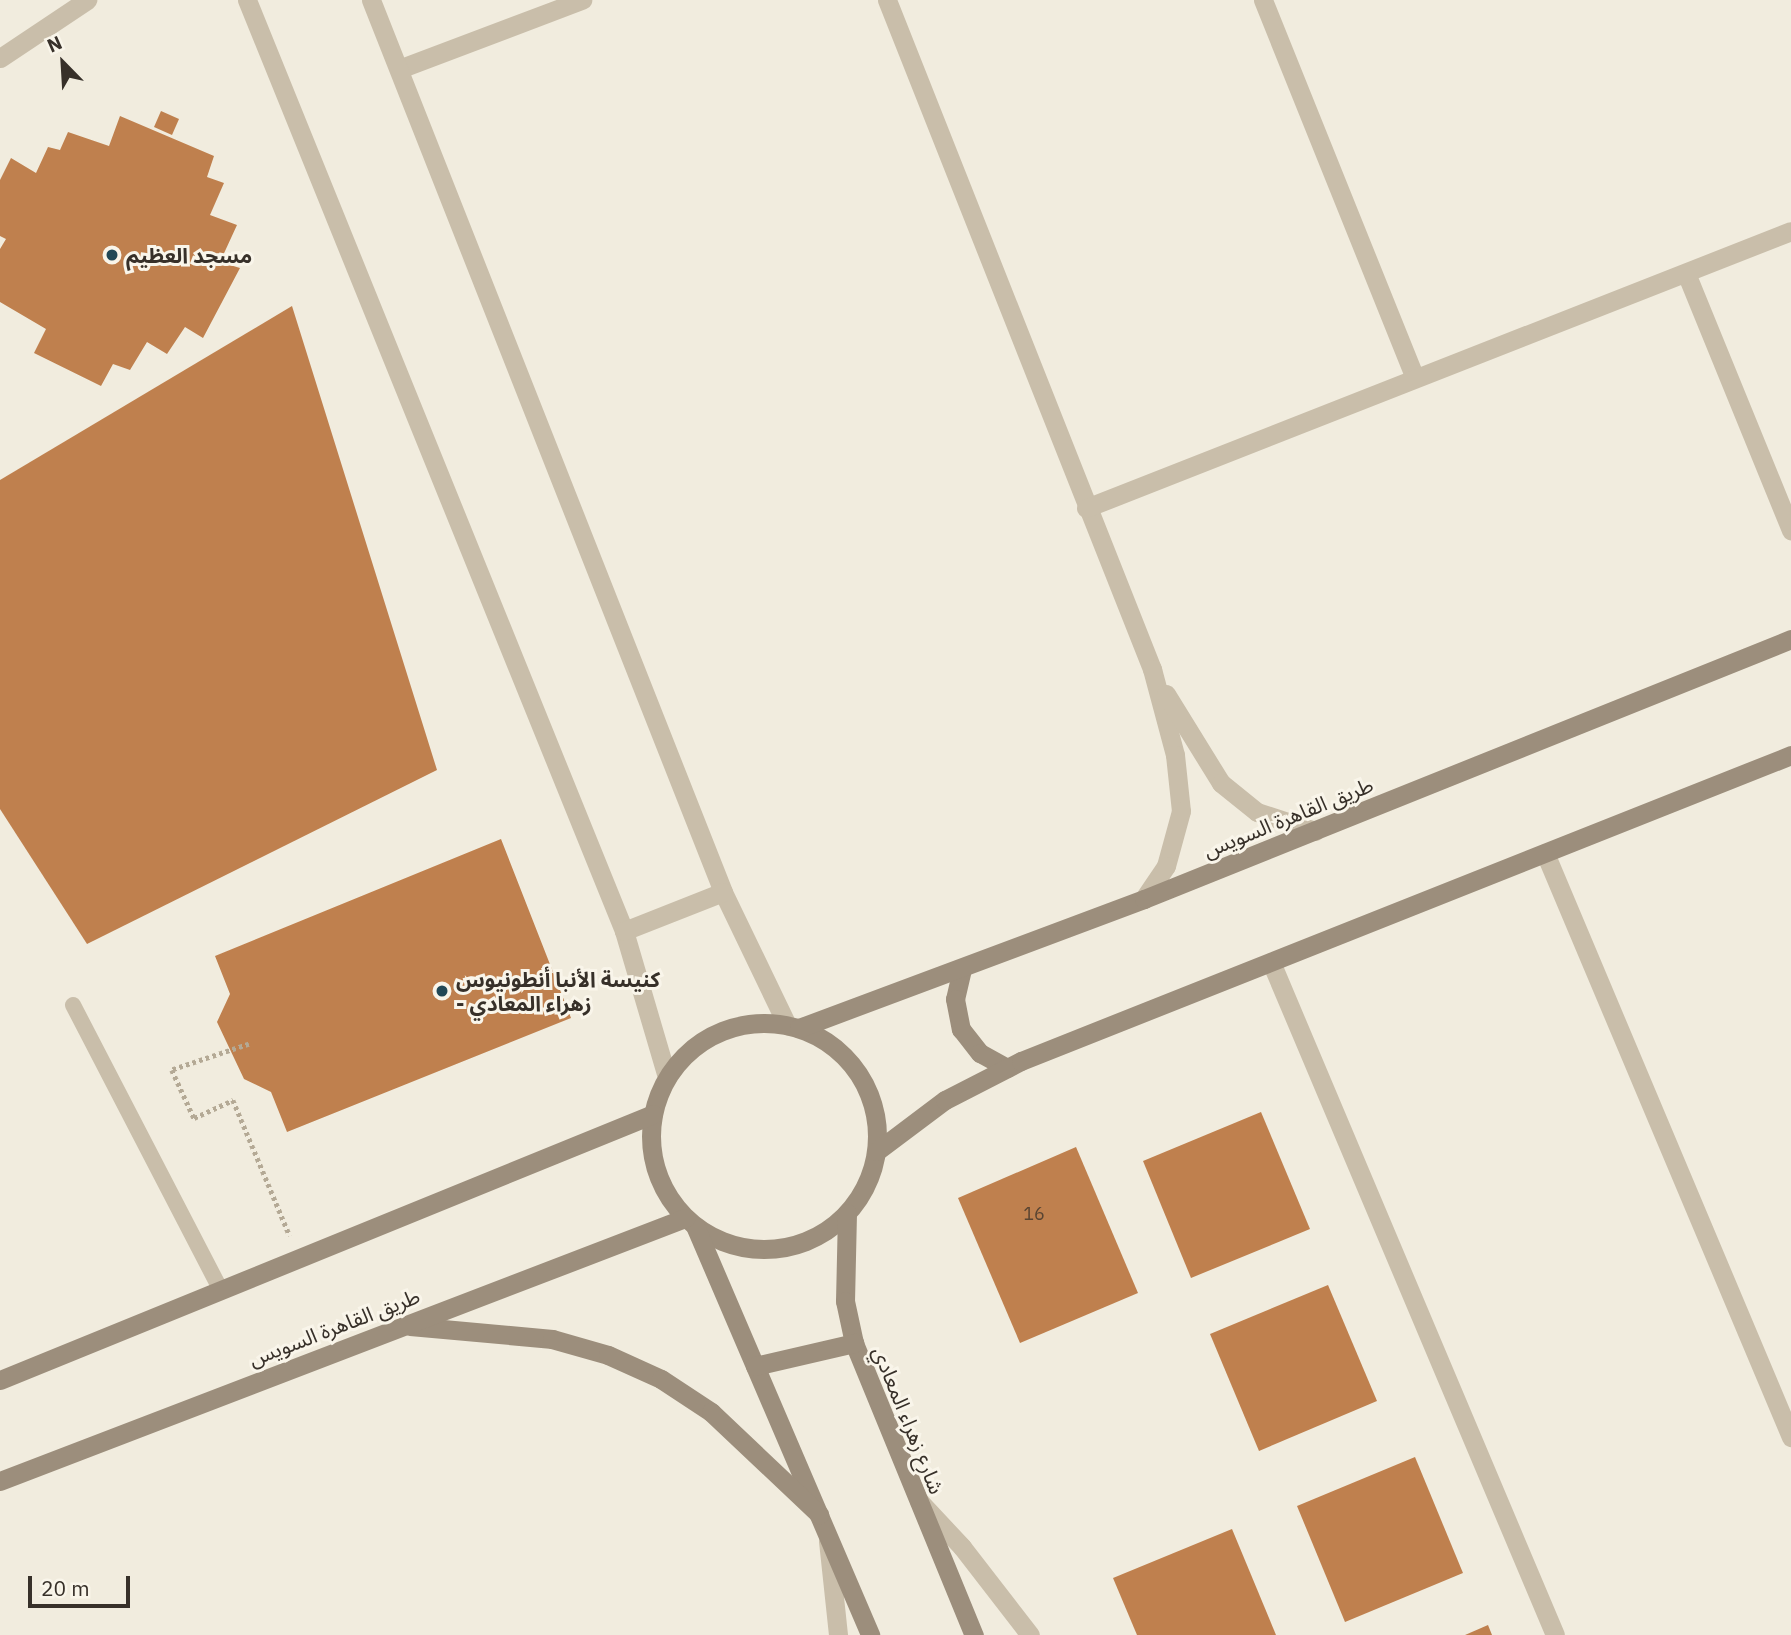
<!DOCTYPE html>
<html>
<head>
<meta charset="utf-8">
<style>
	body { margin:0 }
	#map { position:relative; width:1791px; height:1635px; overflow:hidden; background:#f1ecde; font-family:"IBM Plex Sans","Noto Sans Arabic",sans-serif }
	div>[style] { position:absolute }
	.building>* { inset:0; background:#bf804e }
	.path>* { height:4.5px; margin-top:-2.25px; transform-origin:0; background:repeating-linear-gradient(90deg,#b4a995 0 3.5px,transparent 0 7px) }
	.service>* { height:16px; margin:-8px; padding:0 8px; transform-origin:8px; border-radius:8px; background:#c9beaa }
	.minor>* { height:19px; margin:-9.5px; padding:0 9.5px; transform-origin:9.5px; border-radius:9.5px; background:#c9beaa }
	.tertiary>* { height:19px; margin:-9.5px; padding:0 9.5px; transform-origin:9.5px; border-radius:9.5px; background:#c9beaa }
	.secondary>* { height:19px; margin:-9.5px; padding:0 9.5px; transform-origin:9.5px; border-radius:9.5px; background:#9c8e7c }
	.secondary>.ring { margin:-9.5px; padding:0; box-sizing:content-box; background:none; border:19px solid #9c8e7c; border-radius:50% }
	.dots>* { width:19px; height:19px; translate:-50% -50%; box-sizing:border-box; border:4px solid #f9f5ea; border-radius:50% }
	span { translate:-50% -50%; white-space:nowrap; text-align:center; line-height:1.15; -webkit-text-stroke:6px #f9f5ea; paint-order:stroke }
	.number-label { font-size:18px; color:#594432 }
	.number-label span { -webkit-text-stroke-width:0 }
	.poi-label { font-size:21px; color:#373029; font-weight:700 }
	.left { translate:0 -50%; text-align:left }
	.street-label { font-size:21px; color:#373029 }
	.north { position:absolute; left:28px; top:28px; width:70px; height:70px; -webkit-text-stroke:5px #f9f5ea; paint-order:stroke; rotate:336deg; font-size:19px; font-weight:700; line-height:28px; text-align:center; color:#373029 }
	.north::after { content:''; display:block; margin:auto; width:24px; height:32px; background:#373029; clip-path:polygon(50% 0,100% 100%,50% 72%,0 100%) }
	.scale { position:absolute; left:28px; top:1576px; width:102px; height:32px; box-sizing:border-box; border:4px solid #373029; border-top:0; padding-left:9px; font-size:21px; line-height:24px; white-space:nowrap; color:#373029; -webkit-text-stroke:5px #f9f5ea; paint-order:stroke }
</style>
</head>
<body>
<div id="map">
	<div class="building">
		<div style="clip-path:polygon(161px 111px,179px 119px,172px 135px,154px 127px)"></div>
		<div style="clip-path:polygon(120px 116px,214px 156px,207px 177px,224px 183px,210px 215px,237px 225px,220px 262px,240px 268px,203px 338px,185px 327px,167px 354px,147px 342px,130px 370px,113px 364px,101px 386px,34px 353px,46px 329px,0 302px,0 249px,6px 239px,0 236px,0 180px,11px 158px,36px 173px,48px 147px,60px 150px,68px 132px,109px 146px)"></div>
		<div style="clip-path:polygon(292px 306px,437px 770px,87px 944px,0 809px,0 480px)"></div>
		<div style="clip-path:polygon(501px 839px,571px 1018px,287px 1132px,271px 1092px,244px 1079px,217px 1022px,230px 994px,215px 956px)"></div>
		<div style="clip-path:polygon(1261px 1112px,1310px 1229px,1191px 1278px,1143px 1161px)"></div>
		<div style="clip-path:polygon(1076px 1147px,1138px 1293px,1020px 1343px,958px 1198px)"></div>
		<div style="clip-path:polygon(1328px 1285px,1377px 1401px,1259px 1451px,1210px 1334px)"></div>
		<div style="clip-path:polygon(1415px 1457px,1463px 1573px,1345px 1622px,1297px 1506px)"></div>
		<div style="clip-path:polygon(1232px 1529px,1276px 1635px,1137px 1635px,1113px 1578px)"></div>
		<div style="clip-path:polygon(1488px 1625px,1492px 1635px,1465px 1635px)"></div>
	</div>
	<div class="path">
		<div style="left:249px;top:1044px;width:81px;rotate:161.3deg"></div>
		<div style="left:172px;top:1070px;width:53px;rotate:65.4deg"></div>
		<div style="left:194px;top:1118px;width:43px;rotate:-24.8deg"></div>
		<div style="left:233px;top:1100px;width:147px;rotate:67.3deg"></div>
	</div>
	<div class="service">
		<div style="left:73px;top:1005px;width:321px;rotate:62.6deg"></div>
	</div>
	<div class="minor">
		<div style="left:887px;top:0;width:720px;rotate:68.39deg"></div>
		<div style="left:1152px;top:669px;width:89px;rotate:75deg"></div>
		<div style="left:1175px;top:755px;width:56px;rotate:83.9deg"></div>
		<div style="left:1181px;top:811px;width:57px;rotate:105.3deg"></div>
		<div style="left:1166px;top:866px;width:40px;rotate:124deg"></div>
		<div style="left:1263px;top:0;width:407px;rotate:68.1deg"></div>
		<div style="left:0;top:58px;width:105px;rotate:-33.7deg"></div>
		<div style="left:399px;top:69px;width:196px;rotate:-20.7deg"></div>
		<div style="left:1686px;top:273px;width:278px;rotate:67.8deg"></div>
		<div style="left:1086px;top:508px;width:757px;rotate:-21.45deg"></div>
		<div style="left:1166px;top:694px;width:105px;rotate:58.3deg"></div>
		<div style="left:1221px;top:783px;width:46px;rotate:38.9deg"></div>
		<div style="left:1257px;top:812px;width:61px;rotate:18.1deg"></div>
		<div style="left:1545px;top:853px;width:634px;rotate:67.16deg"></div>
		<div style="left:1271px;top:962px;width:730px;rotate:67.12deg"></div>
		<div style="left:919px;top:1501px;width:63px;rotate:46.9deg"></div>
		<div style="left:962px;top:1547px;width:111px;rotate:52.3deg"></div>
		<div style="left:828px;top:1541px;width:95px;rotate:83.9deg"></div>
	</div>
	<div class="tertiary">
		<div style="left:247px;top:0;width:1004px;rotate:67.95deg"></div>
		<div style="left:624px;top:931px;width:152px;rotate:73.6deg"></div>
		<div style="left:371px;top:0;width:959px;rotate:68.46deg"></div>
		<div style="left:723px;top:892px;width:148px;rotate:64.3deg"></div>
		<div style="left:624px;top:931px;width:106px;rotate:-21.5deg"></div>
	</div>
	<div class="secondary">
		<div style="left:962px;top:969px;width:31px;rotate:103deg"></div>
		<div style="left:955px;top:999px;width:31px;rotate:79deg"></div>
		<div style="left:961px;top:1029px;width:31px;rotate:52deg"></div>
		<div style="left:980px;top:1053px;width:31px;rotate:29deg"></div>
		<div class="ring" style="left:651px;top:1023px;width:207px;height:207px"></div>
		<div style="left:799px;top:1028px;width:368px;rotate:-20.5deg"></div>
		<div style="left:1144px;top:899px;width:697px;rotate:-21.89deg"></div>
		<div style="left:877px;top:1151px;width:85px;rotate:-36.9deg"></div>
		<div style="left:945px;top:1100px;width:85px;rotate:-27.2deg"></div>
		<div style="left:1021px;top:1061px;width:829px;rotate:-21.67deg"></div>
		<div style="left:847px;top:1213px;width:88px;rotate:91.3deg"></div>
		<div style="left:845px;top:1301px;width:43px;rotate:77.9deg"></div>
		<div style="left:854px;top:1343px;width:316px;rotate:67.7deg"></div>
		<div style="left:695px;top:1226px;width:445px;rotate:66.8deg"></div>
		<div style="left:410px;top:1326px;width:143px;rotate:5.2deg"></div>
		<div style="left:552px;top:1339px;width:58px;rotate:15.9deg"></div>
		<div style="left:608px;top:1355px;width:58px;rotate:24.4deg"></div>
		<div style="left:661px;top:1379px;width:60px;rotate:33.4deg"></div>
		<div style="left:711px;top:1412px;width:149px;rotate:43.4deg"></div>
		<div style="left:755px;top:1366px;width:102px;rotate:-13.1deg"></div>
		<div style="left:0;top:1380px;width:705px;rotate:-22.16deg"></div>
		<div style="left:0;top:1481px;width:734px;rotate:-21deg"></div>
	</div>
	<div class="dots">
		<div style="left:112px;top:255px;background:#214856"></div>
		<div style="left:442px;top:991px;background:#214856"></div>
	</div>
	<div class="number-label">
		<span style="left:1034px;top:1214px">16</span>
	</div>
	<div class="poi-label">
		<span class="left" style="left:126px;top:255px">مسجد العظيم</span>
		<span class="left" style="left:456px;top:991px">كنيسة الأنبا أنطونيوس<br>- زهراء المعادي</span>
	</div>
	<div class="street-label">
		<span style="left:1288px;top:817px;rotate:-22deg">طريق القاهرة السويس</span>
		<span style="left:334px;top:1327px;rotate:-21deg">طريق القاهرة السويس</span>
		<span style="left:909px;top:1420px;rotate:68deg">شارع زهراء المعادي</span>
	</div>
	<div class="north">N</div>
	<div class="scale">20 m</div>
</div>
</body>
</html>
